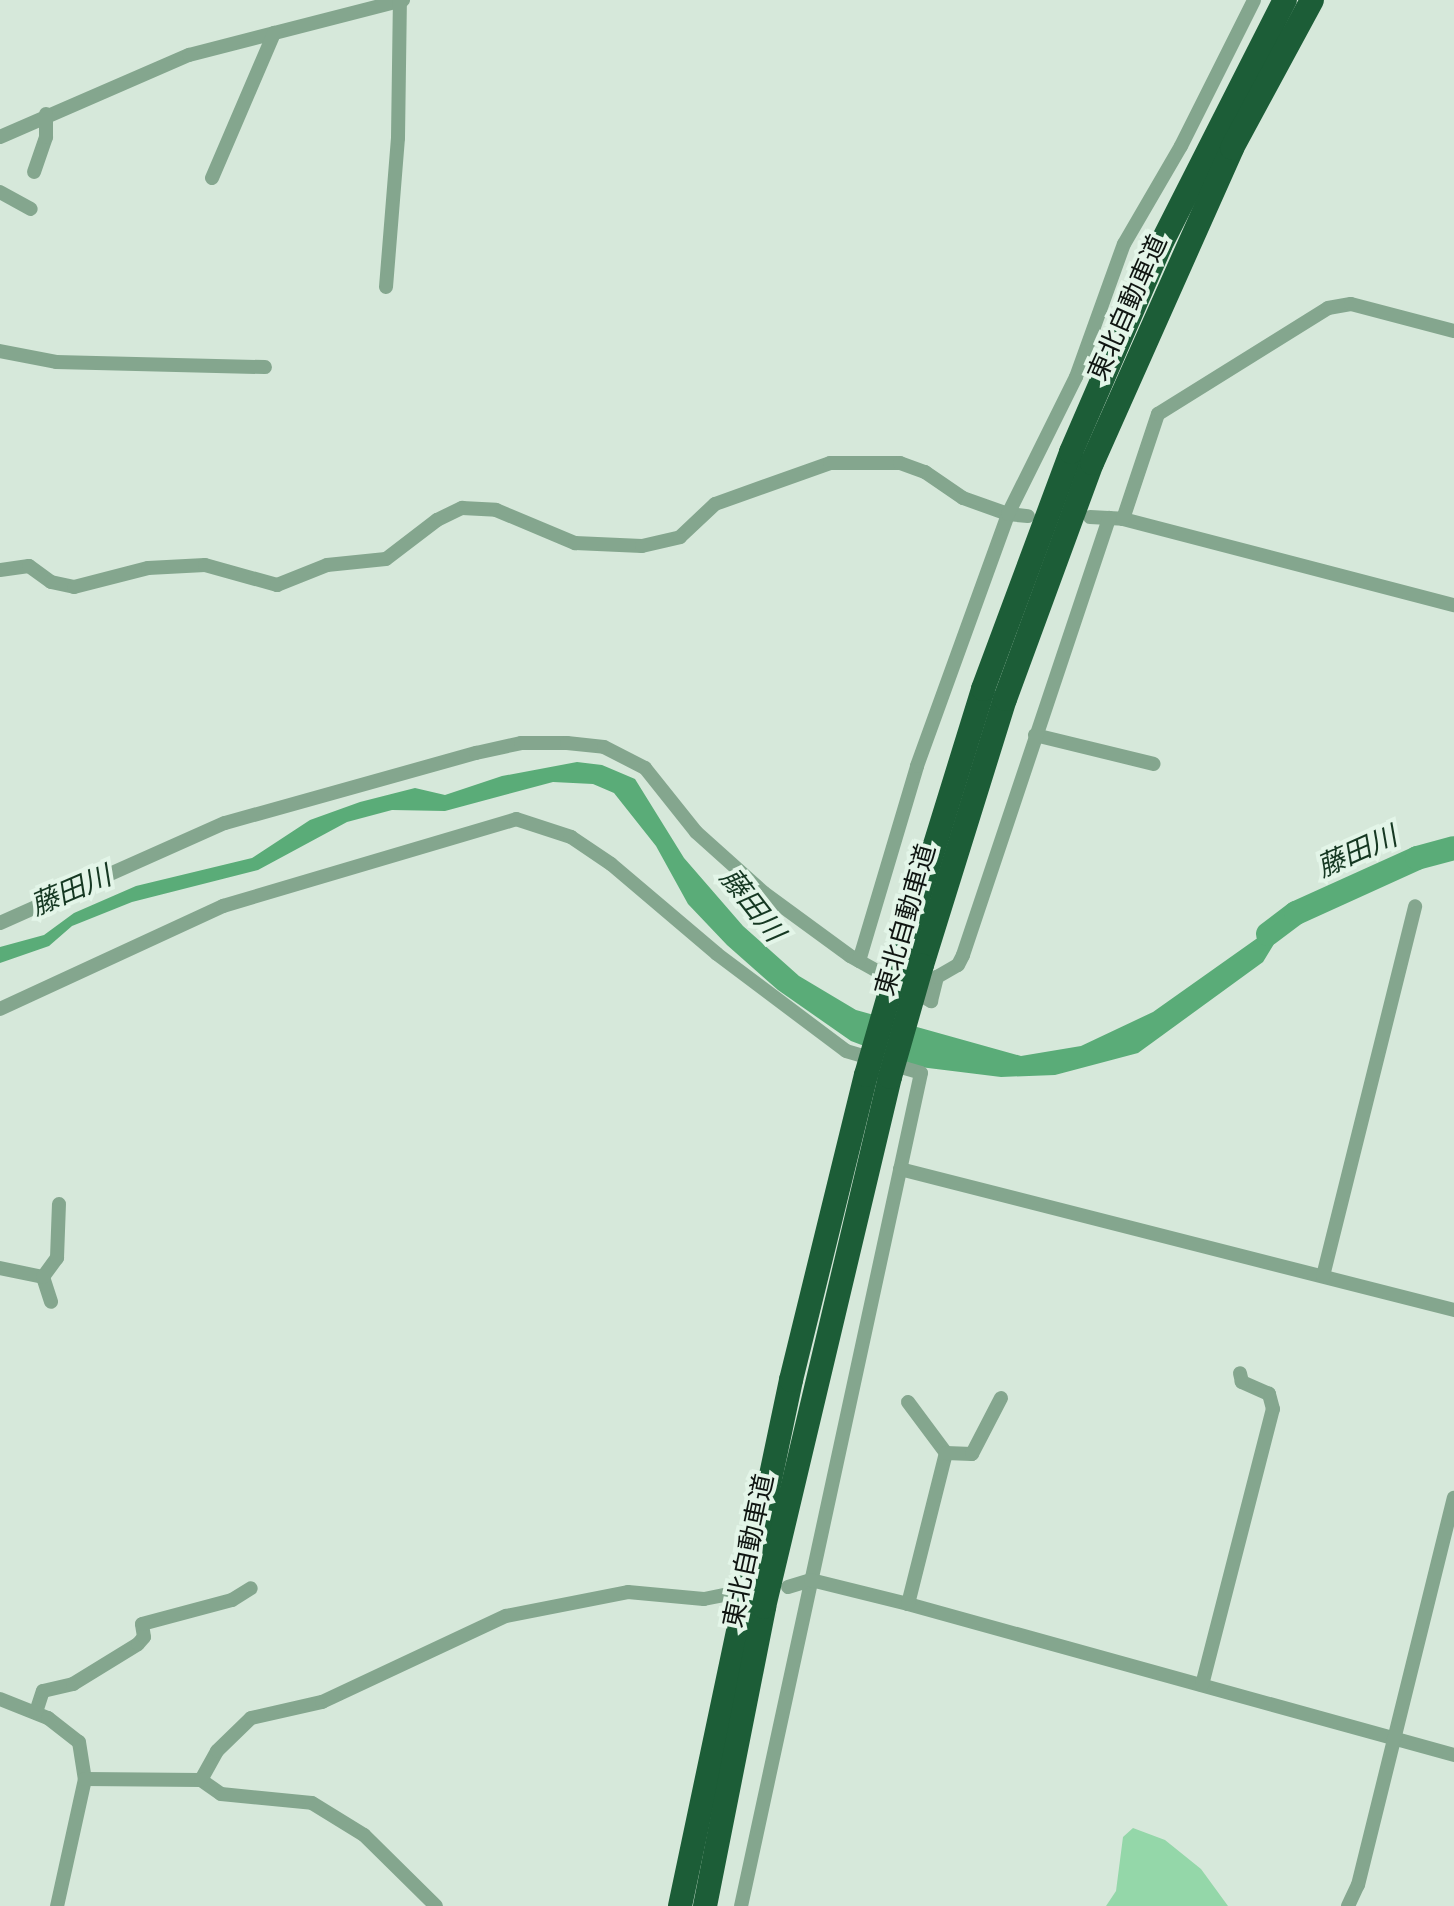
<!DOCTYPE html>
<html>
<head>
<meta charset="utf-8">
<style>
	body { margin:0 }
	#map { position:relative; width:1454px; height:1906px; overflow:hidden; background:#d6e8da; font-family:Arial,"Noto Sans JP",sans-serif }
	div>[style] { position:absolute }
	.green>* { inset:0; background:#94d7a9 }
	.water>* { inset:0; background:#5aac78 }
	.river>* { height:24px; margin:-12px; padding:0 12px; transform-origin:12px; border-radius:12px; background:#5aac78 }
	.street>* { height:14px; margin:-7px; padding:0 7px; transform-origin:7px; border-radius:7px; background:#84a68e }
	.highway>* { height:24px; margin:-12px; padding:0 12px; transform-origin:12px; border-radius:12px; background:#1c5d37 }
	.highway-bridge>* { height:24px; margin:-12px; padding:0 12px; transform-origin:12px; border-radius:12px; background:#1c5d37 }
	span { translate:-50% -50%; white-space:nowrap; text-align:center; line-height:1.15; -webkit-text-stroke:8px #e3f5e8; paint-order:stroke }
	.street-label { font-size:26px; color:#0f1511 }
	.water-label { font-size:28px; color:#153822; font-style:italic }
</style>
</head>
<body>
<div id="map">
	<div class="green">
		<div style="clip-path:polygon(1133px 1828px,1165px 1840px,1201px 1869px,1228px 1906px,1106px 1906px,1116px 1891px,1123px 1837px)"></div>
	</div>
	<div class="water">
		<div style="clip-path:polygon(577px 762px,602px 765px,635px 779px,684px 858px,743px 926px,799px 976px,856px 1010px,1021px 1056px,1081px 1046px,1153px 1012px,1293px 913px,1263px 962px,1138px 1053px,1055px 1075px,1001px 1077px,920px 1067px,851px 1041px,778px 990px,727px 945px,688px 904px,656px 846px,614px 793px,593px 784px,553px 782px,445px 811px,392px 810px,347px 822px,258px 870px,132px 902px,72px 926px,49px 946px,0 963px,0 947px,44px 935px,74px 913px,136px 886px,252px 858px,310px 820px,360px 802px,415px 788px,445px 795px,502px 776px)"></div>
	</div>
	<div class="river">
		<div style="left:1268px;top:934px;width:35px;rotate:-37deg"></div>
		<div style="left:1296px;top:913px;width:133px;rotate:-24.4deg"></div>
		<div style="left:1417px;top:858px;width:38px;rotate:-15deg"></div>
	</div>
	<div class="street">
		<div style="left:0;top:137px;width:206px;rotate:-23.5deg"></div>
		<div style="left:189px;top:55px;width:221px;rotate:-14.4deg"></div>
		<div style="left:34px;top:172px;width:37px;rotate:-71deg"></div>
		<div style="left:46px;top:137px;width:23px;rotate:-90deg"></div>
		<div style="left:212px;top:178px;width:158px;rotate:-66.8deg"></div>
		<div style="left:0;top:192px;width:35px;rotate:29deg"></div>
		<div style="left:386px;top:287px;width:149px;rotate:-85.4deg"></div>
		<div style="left:398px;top:138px;width:137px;rotate:-89.2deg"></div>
		<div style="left:0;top:351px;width:57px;rotate:11.1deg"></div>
		<div style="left:56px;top:362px;width:209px;rotate:1.4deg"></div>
		<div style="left:1090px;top:517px;width:33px;rotate:3deg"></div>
		<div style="left:1123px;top:519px;width:342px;rotate:14.6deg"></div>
		<div style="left:1123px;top:519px;width:111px;rotate:-71.6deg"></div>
		<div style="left:1158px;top:414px;width:200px;rotate:-31.9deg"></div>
		<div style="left:1328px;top:308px;width:23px;rotate:-10deg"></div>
		<div style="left:1351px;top:304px;width:106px;rotate:14.7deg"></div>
		<div style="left:0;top:570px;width:29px;rotate:-8deg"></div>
		<div style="left:29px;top:566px;width:27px;rotate:36deg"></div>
		<div style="left:51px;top:582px;width:24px;rotate:12deg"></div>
		<div style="left:74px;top:587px;width:76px;rotate:-14.4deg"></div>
		<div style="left:148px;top:568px;width:57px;rotate:-3deg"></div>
		<div style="left:205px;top:565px;width:75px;rotate:15.5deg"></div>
		<div style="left:277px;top:585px;width:54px;rotate:-21.8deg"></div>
		<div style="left:327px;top:565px;width:59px;rotate:-5.8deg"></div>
		<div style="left:386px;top:559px;width:64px;rotate:-37.4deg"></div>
		<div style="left:437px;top:520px;width:28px;rotate:-26deg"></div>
		<div style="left:462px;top:508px;width:34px;rotate:3deg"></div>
		<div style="left:496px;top:510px;width:86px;rotate:22.7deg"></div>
		<div style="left:575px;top:543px;width:67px;rotate:2.6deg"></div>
		<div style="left:642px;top:546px;width:39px;rotate:-13deg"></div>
		<div style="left:680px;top:537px;width:48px;rotate:-43.3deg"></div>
		<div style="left:715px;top:504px;width:122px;rotate:-19.6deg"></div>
		<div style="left:830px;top:463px;width:70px"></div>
		<div style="left:900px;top:463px;width:27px;rotate:20deg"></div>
		<div style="left:925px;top:472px;width:46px;rotate:34.4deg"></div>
		<div style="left:963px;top:498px;width:48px;rotate:19.6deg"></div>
		<div style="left:1008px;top:514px;width:20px;rotate:6deg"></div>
		<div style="left:1035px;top:735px;width:122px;rotate:13.7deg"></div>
		<div style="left:0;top:923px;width:246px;rotate:-24deg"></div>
		<div style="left:225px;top:823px;width:261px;rotate:-15.6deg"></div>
		<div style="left:476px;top:753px;width:46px;rotate:-12.5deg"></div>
		<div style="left:521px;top:743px;width:46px"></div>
		<div style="left:567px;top:743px;width:37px;rotate:6deg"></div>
		<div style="left:604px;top:747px;width:46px;rotate:27.1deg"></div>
		<div style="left:645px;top:768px;width:82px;rotate:51.4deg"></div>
		<div style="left:696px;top:832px;width:91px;rotate:41.9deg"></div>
		<div style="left:764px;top:893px;width:107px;rotate:36.2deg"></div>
		<div style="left:850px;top:956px;width:93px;rotate:29.1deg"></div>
		<div style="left:931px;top:1001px;width:25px;rotate:-76deg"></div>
		<div style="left:937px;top:977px;width:24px;rotate:-30deg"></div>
		<div style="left:958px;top:965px;width:11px;rotate:-63deg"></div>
		<div style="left:963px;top:955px;width:461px;rotate:-71.5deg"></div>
		<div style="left:859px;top:961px;width:203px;rotate:-73.4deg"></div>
		<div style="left:917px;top:766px;width:268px;rotate:-70.1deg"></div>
		<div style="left:1008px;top:514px;width:153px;rotate:-63.6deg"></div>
		<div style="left:1076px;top:377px;width:141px;rotate:-70.2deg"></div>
		<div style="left:1124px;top:244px;width:113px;rotate:-59.8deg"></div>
		<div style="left:1181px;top:146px;width:163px;rotate:-63.4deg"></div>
		<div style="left:0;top:1009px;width:246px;rotate:-24.8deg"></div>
		<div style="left:223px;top:906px;width:306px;rotate:-16.5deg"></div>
		<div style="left:516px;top:819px;width:58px;rotate:18.1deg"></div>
		<div style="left:571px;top:837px;width:48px;rotate:34deg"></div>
		<div style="left:611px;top:864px;width:139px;rotate:40.3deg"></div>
		<div style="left:717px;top:954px;width:161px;rotate:36.9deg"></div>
		<div style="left:846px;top:1051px;width:78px;rotate:16.3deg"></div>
		<div style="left:921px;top:1073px;width:852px;rotate:102.19deg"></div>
		<div style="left:900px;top:1169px;width:572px;rotate:14.28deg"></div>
		<div style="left:0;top:1268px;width:44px;rotate:11.8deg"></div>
		<div style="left:43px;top:1277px;width:26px;rotate:72deg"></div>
		<div style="left:1323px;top:1276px;width:381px;rotate:-76deg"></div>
		<div style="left:43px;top:1277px;width:24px;rotate:-54deg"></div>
		<div style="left:57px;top:1258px;width:54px;rotate:-87.9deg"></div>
		<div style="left:908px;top:1402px;width:64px;rotate:53.3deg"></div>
		<div style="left:788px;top:1587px;width:24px;rotate:-17deg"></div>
		<div style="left:811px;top:1580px;width:100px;rotate:13.9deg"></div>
		<div style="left:908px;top:1604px;width:566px;rotate:15.46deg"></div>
		<div style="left:908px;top:1604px;width:156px;rotate:-75.9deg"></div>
		<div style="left:946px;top:1453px;width:26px;rotate:2deg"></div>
		<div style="left:972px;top:1454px;width:63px;rotate:-62.6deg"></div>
		<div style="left:1202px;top:1685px;width:285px;rotate:-75.6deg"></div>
		<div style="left:1273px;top:1409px;width:16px;rotate:-105deg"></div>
		<div style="left:1269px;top:1394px;width:30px;rotate:-156deg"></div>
		<div style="left:1242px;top:1382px;width:9px;rotate:-103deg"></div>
		<div style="left:0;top:1699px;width:52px;rotate:21.6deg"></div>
		<div style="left:48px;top:1718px;width:39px;rotate:38deg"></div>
		<div style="left:79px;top:1742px;width:37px;rotate:81deg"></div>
		<div style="left:85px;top:1779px;width:130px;rotate:102.4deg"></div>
		<div style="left:36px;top:1712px;width:22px;rotate:-72deg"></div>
		<div style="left:43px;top:1691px;width:31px;rotate:-13deg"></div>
		<div style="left:73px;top:1684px;width:76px;rotate:-31.6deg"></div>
		<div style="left:138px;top:1644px;width:9px;rotate:-49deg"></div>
		<div style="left:144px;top:1637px;width:13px;rotate:-99deg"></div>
		<div style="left:142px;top:1624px;width:93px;rotate:-14.9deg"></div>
		<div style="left:232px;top:1600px;width:22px;rotate:-32deg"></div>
		<div style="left:85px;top:1779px;width:116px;rotate:0.5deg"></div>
		<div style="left:201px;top:1780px;width:24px;rotate:35deg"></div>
		<div style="left:221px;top:1794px;width:91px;rotate:5.6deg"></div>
		<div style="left:312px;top:1803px;width:61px;rotate:31.6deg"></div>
		<div style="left:364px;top:1835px;width:101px;rotate:44.6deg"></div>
		<div style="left:201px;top:1780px;width:33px;rotate:-61deg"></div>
		<div style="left:217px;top:1751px;width:47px;rotate:-44.1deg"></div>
		<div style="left:251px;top:1718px;width:73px;rotate:-12.7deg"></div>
		<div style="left:322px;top:1702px;width:203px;rotate:-25.1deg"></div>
		<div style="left:506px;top:1616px;width:124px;rotate:-11.1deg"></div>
		<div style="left:628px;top:1592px;width:76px;rotate:5.3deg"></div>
		<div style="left:704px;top:1599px;width:21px;rotate:-11deg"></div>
		<div style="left:1348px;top:1906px;width:23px;rotate:-65deg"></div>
		<div style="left:1358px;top:1885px;width:399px;rotate:-76.1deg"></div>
	</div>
	<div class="highway">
		<div style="left:898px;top:964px;width:288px;rotate:-72.8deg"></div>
		<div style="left:983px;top:689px;width:253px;rotate:-69.6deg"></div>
		<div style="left:1071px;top:452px;width:224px;rotate:-66.6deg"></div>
		<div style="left:1160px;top:246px;width:276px;rotate:-63.1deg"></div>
		<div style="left:922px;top:965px;width:279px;rotate:-72.7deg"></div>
		<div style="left:1005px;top:699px;width:252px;rotate:-69.8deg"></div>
		<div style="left:1092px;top:463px;width:345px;rotate:-66deg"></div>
		<div style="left:1232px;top:148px;width:168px;rotate:-61.6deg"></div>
		<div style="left:680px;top:1906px;width:538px;rotate:-78.08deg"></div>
		<div style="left:791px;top:1380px;width:314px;rotate:-76.2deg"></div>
		<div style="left:705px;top:1906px;width:305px;rotate:-78.8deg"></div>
		<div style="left:764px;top:1607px;width:545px;rotate:-76.63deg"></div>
	</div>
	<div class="highway-bridge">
		<div style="left:866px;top:1075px;width:116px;rotate:-73.9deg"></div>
		<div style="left:890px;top:1077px;width:116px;rotate:-74.1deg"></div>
	</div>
	<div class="street-label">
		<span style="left:1128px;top:308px;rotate:-66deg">東北自動車道</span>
		<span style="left:906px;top:920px;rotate:-74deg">東北自動車道</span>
		<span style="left:749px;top:1551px;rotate:-78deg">東北自動車道</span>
	</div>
	<div class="water-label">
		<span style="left:1357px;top:852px;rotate:-24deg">藤田川</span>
		<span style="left:71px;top:891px;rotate:-23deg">藤田川</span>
		<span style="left:752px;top:905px;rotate:52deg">藤田川</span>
	</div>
</div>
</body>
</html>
